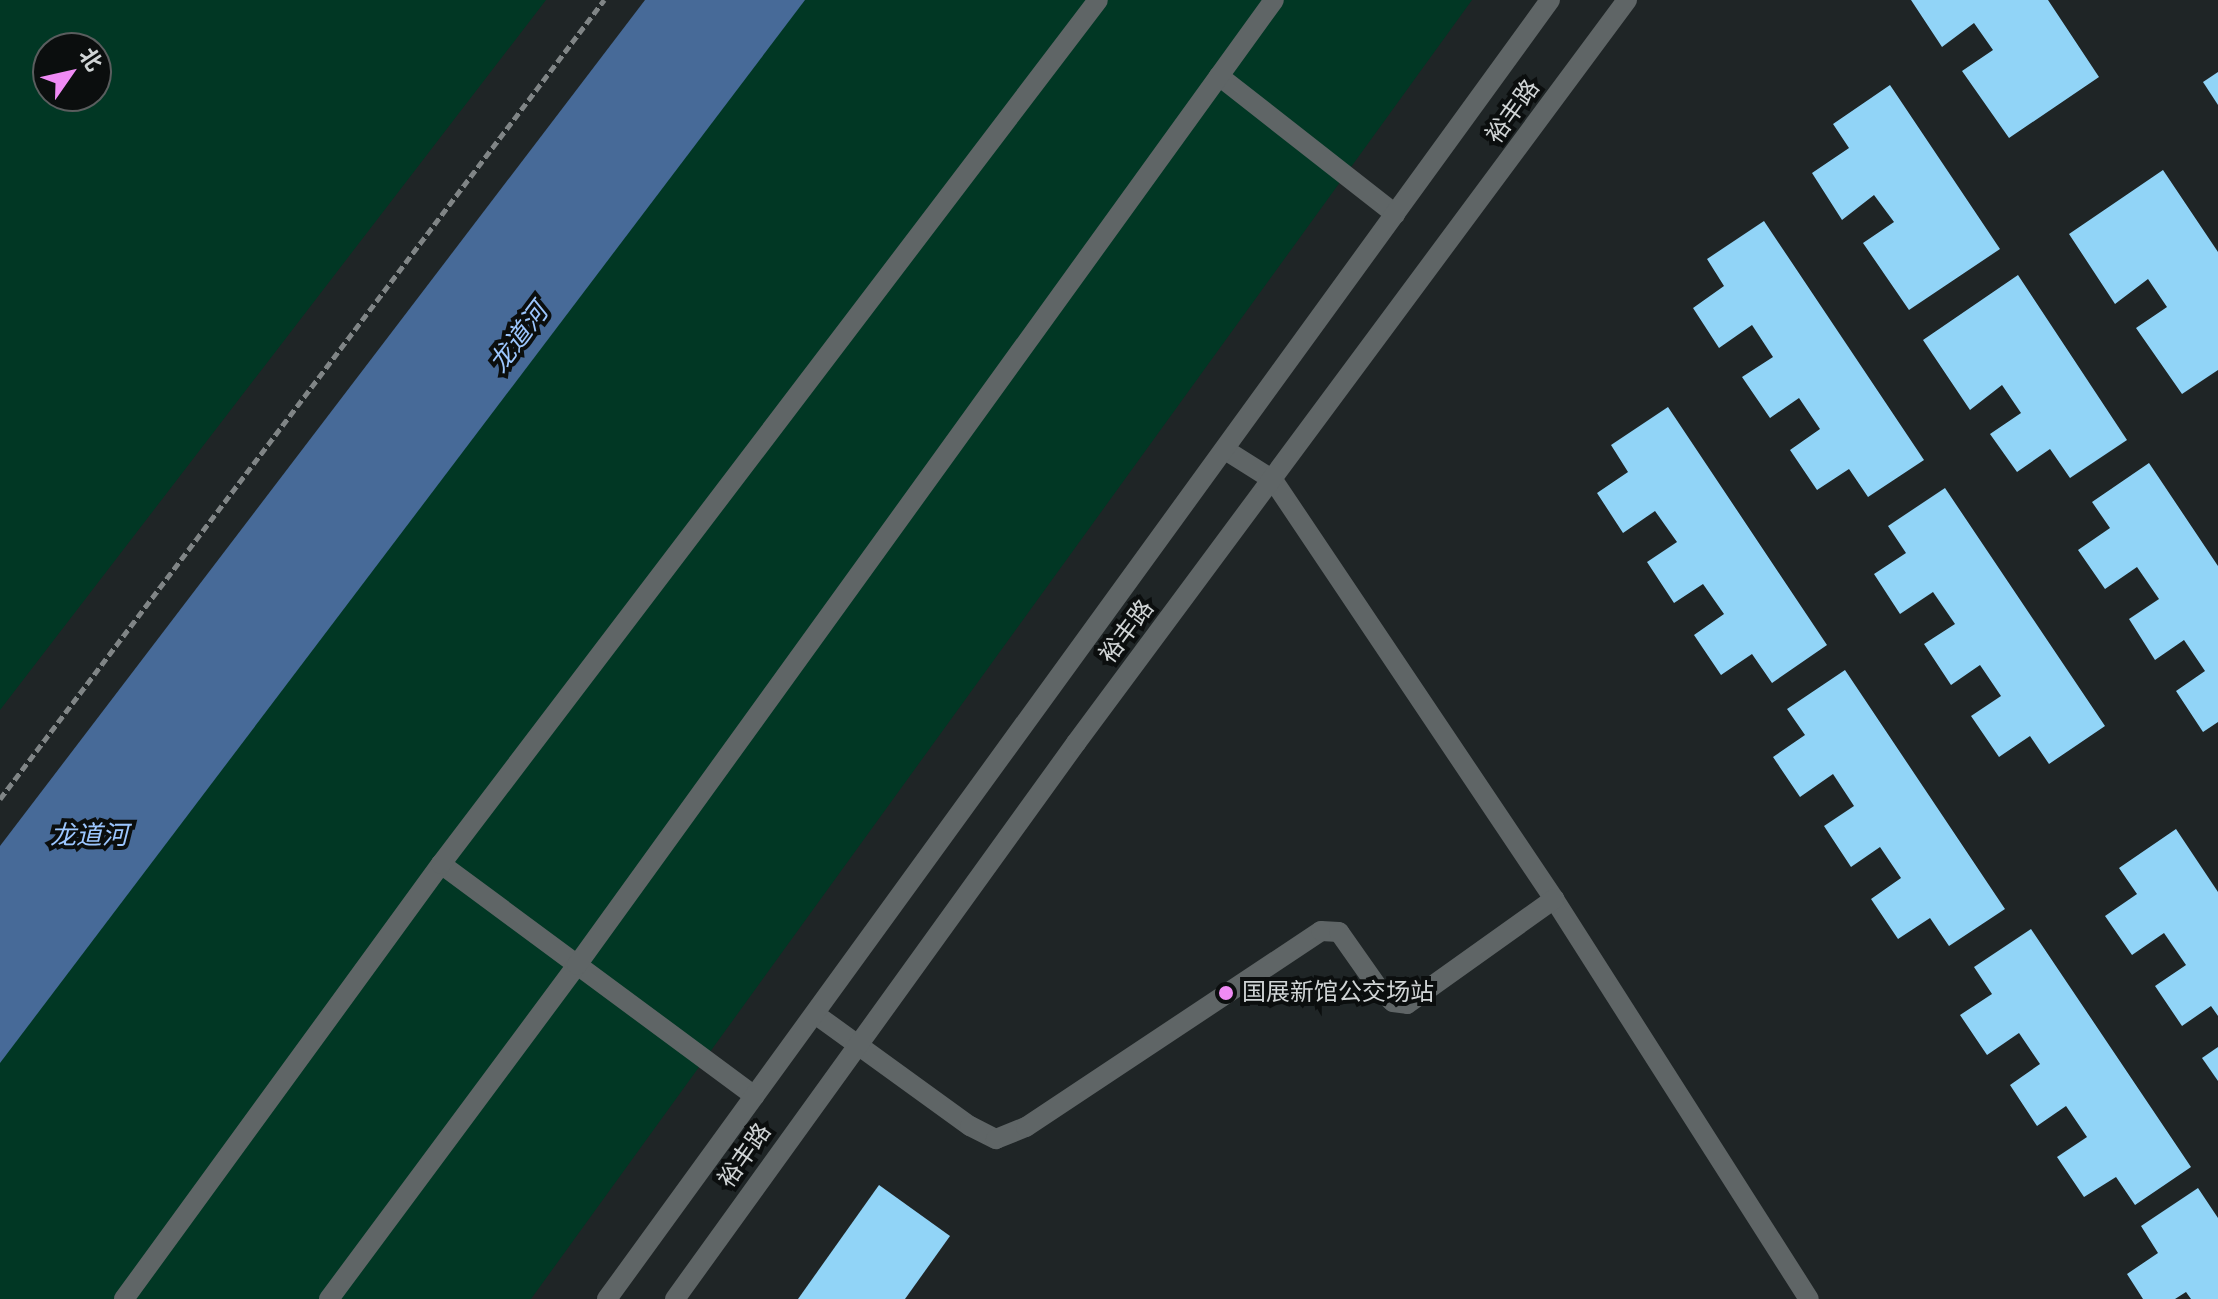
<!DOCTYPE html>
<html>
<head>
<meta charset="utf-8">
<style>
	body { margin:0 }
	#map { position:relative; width:2218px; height:1299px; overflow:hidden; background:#1f2526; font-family:Karla,"Noto Sans SC",sans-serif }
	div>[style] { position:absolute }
	.green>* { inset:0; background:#013724 }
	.water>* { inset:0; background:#476a98 }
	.building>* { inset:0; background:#91d4f7 }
	.path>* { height:5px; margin-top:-2.5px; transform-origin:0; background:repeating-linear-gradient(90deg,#808586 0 8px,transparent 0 12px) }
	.minor>* { height:20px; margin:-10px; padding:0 10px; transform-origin:10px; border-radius:10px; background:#5f6566 }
	.dots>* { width:22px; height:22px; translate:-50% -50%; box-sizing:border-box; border:4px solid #0b0e0e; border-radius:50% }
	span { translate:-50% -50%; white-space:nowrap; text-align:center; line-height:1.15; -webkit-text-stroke:8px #0b0e0e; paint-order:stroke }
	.street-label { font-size:24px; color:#d0d4d5 }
	.poi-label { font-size:24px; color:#d0d4d5 }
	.left { translate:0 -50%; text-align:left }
	.water-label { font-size:26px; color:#9cc6fe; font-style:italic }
	.north { position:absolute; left:32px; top:32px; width:80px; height:80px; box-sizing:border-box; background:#0b0e0e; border:2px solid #5a5d5e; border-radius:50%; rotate:56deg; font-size:22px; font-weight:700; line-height:32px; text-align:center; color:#d0d4d5 }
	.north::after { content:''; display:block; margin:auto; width:28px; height:36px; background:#f08bf5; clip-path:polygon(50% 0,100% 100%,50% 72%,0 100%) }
</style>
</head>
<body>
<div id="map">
	<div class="green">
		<div style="clip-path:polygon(evenodd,0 0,546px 0,0 710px,0 0,96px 48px,96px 96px,48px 96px,48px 48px,96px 48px)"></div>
		<div style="clip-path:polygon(802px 0,1472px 0,531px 1299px,0 1299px,0 1061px)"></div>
	</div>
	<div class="water">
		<div style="clip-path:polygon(645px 0,805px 0,0 1063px,0 846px)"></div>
	</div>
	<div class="building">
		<div style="clip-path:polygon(1911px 0,2048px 0,2099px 77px,2009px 138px,1962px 71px,1993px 50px,1974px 23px,1942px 47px)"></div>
		<div style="clip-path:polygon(2218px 72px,2218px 105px,2203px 82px)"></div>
		<div style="clip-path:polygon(1890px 85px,2000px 249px,1909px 310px,1863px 243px,1894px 222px,1874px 195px,1842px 220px,1812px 173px,1849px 148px,1833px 124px)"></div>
		<div style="clip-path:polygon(2163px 170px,2218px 252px,2218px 370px,2182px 394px,2136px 328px,2167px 307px,2148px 279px,2115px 304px,2069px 234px)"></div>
		<div style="clip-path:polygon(1764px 221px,1924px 460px,1868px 497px,1849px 469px,1817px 490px,1790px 450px,1820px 429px,1799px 398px,1770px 418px,1742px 377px,1773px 357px,1752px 325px,1719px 348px,1693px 308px,1724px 286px,1707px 259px)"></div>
		<div style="clip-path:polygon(2018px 275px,2127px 440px,2070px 478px,2050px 449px,2017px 472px,1990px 434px,2021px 413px,2002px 385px,1970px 410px,1923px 340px)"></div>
		<div style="clip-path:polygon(1668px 407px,1827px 645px,1772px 683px,1752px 654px,1721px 675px,1694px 635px,1724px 614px,1703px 584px,1674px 603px,1647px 562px,1677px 542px,1655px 511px,1623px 533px,1597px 493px,1628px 472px,1611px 445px)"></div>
		<div style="clip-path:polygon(2149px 463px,2218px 566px,2218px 722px,2203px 732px,2176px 691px,2205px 671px,2184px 640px,2155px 660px,2129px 619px,2159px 599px,2137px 567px,2105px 589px,2078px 550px,2110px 528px,2092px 502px)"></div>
		<div style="clip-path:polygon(1945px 488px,2105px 726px,2049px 764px,2030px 736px,1999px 757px,1971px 716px,2001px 696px,1980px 665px,1951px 685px,1924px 644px,1955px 624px,1933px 592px,1900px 614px,1874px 574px,1906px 553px,1888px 526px)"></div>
		<div style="clip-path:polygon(1845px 670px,2005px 909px,1949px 946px,1930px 918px,1898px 939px,1871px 899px,1901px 878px,1880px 847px,1851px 867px,1824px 826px,1854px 806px,1833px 774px,1800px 797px,1773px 757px,1805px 735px,1787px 709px)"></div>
		<div style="clip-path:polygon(2176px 829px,2218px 892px,2218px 1016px,2211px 1006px,2182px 1026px,2155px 986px,2186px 965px,2164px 933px,2132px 955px,2105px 916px,2137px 894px,2119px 868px)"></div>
		<div style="clip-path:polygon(2031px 929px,2191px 1167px,2135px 1205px,2116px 1177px,2084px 1197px,2057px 1157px,2087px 1137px,2066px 1106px,2037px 1126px,2010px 1085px,2040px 1064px,2019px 1033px,1987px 1055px,1960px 1015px,1992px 994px,1974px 967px)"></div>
		<div style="clip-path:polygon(2218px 1047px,2218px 1081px,2202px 1058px)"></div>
		<div style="clip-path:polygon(879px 1185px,950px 1236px,905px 1299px,798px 1299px)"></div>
		<div style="clip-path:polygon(2198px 1188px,2218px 1218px,2218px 1299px,2191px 1299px,2186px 1292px,2175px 1299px,2143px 1299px,2127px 1274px,2158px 1253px,2141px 1226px)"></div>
	</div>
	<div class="path">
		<div style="left:0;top:799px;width:1002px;rotate:-52.91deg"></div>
	</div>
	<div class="minor">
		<div style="left:1219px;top:76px;width:224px;rotate:38.1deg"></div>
		<div style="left:1227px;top:451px;width:54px;rotate:32.2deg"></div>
		<div style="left:1273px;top:480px;width:505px;rotate:56.15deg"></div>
		<div style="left:1554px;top:899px;width:474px;rotate:57.5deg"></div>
		<div style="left:441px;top:864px;width:390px;rotate:36.5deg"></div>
		<div style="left:815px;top:1014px;width:191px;rotate:35.9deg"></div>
		<div style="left:970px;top:1126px;width:29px;rotate:27deg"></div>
		<div style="left:996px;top:1139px;width:32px;rotate:-22deg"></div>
		<div style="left:1026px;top:1127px;width:354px;rotate:-33.6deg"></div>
		<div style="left:1321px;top:931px;width:18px;rotate:3deg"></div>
		<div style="left:1339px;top:932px;width:70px;rotate:54.9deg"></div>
		<div style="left:1379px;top:989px;width:19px;rotate:43deg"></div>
		<div style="left:1393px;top:1002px;width:14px;rotate:8deg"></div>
		<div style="left:1407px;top:1004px;width:181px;rotate:-35.5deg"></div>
		<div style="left:124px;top:1299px;width:538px;rotate:-53.92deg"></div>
		<div style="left:441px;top:864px;width:1085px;rotate:-52.75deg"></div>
		<div style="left:329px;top:1299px;width:416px;rotate:-53.4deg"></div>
		<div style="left:577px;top:965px;width:1190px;rotate:-54.16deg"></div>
		<div style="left:607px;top:1299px;width:1605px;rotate:-54.02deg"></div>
		<div style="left:675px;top:1299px;width:686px;rotate:-54.2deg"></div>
		<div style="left:1076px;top:743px;width:925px;rotate:-53.44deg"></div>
	</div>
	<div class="dots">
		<div style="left:1226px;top:993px;background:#f08bf5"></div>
	</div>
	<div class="street-label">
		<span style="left:1513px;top:112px;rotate:-54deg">裕丰路</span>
		<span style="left:1127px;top:632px;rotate:-53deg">裕丰路</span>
		<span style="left:745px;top:1156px;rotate:-55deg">裕丰路</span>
	</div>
	<div class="poi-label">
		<span class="left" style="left:1242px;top:993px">国展新馆公交场站</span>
	</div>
	<div class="water-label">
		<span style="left:519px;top:338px;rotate:-53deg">龙道河</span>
		<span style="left:89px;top:836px">龙道河</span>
	</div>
	<div class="north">北</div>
</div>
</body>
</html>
